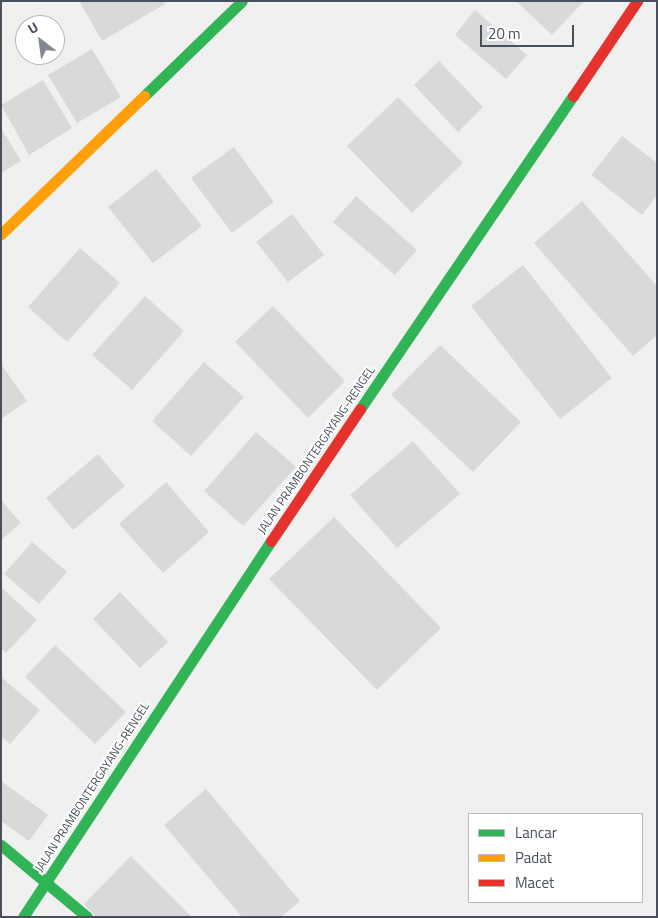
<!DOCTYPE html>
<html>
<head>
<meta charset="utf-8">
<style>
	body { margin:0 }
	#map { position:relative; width:658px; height:918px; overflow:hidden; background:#f0f0f0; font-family:"Titillium Web",sans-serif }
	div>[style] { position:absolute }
	.building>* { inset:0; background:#d9d9da }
	.fast>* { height:11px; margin:-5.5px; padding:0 5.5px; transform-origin:5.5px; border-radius:5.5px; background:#30b455 }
	.slow>* { height:11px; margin:-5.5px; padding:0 5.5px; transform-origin:5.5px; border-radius:5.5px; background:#ff9f0a }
	.jam>* { height:11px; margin:-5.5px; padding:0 5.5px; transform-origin:5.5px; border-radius:5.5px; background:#e5322d }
	span { translate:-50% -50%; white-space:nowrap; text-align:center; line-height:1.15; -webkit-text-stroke:4px #fff; paint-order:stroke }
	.street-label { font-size:12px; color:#48505c }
	.frame { position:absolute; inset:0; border:2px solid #48505c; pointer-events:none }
	.legend { position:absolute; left:468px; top:813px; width:175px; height:90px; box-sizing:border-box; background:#fff; border:1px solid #b6b9be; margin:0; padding:6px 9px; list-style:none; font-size:15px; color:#48505c }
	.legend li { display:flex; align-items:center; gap:10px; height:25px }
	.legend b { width:25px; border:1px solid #b6b9be }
	.north { position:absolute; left:15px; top:15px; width:50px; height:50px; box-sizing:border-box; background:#fff; border:1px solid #b6b9be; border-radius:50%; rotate:330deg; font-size:14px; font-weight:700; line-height:20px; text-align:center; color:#48505c }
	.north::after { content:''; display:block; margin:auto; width:18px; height:22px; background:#838890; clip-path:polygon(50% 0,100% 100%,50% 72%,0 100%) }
	.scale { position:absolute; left:480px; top:25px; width:94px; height:22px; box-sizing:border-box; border:2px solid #48505c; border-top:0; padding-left:6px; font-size:15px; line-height:18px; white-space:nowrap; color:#48505c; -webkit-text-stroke:4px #fff; paint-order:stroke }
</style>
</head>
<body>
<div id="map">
	<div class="building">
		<div style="clip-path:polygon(79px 1px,163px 1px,165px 4px,102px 41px)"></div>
		<div style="clip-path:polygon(516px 1px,584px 1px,552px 35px)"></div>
		<div style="clip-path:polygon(475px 10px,527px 55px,506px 79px,455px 35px)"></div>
		<div style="clip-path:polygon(92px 49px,121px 97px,77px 123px,48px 75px)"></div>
		<div style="clip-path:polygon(439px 61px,483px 107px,458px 132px,414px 85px)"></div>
		<div style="clip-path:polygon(43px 80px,72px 128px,29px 155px,1px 105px)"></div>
		<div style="clip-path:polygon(398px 97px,463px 163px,412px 213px,347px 146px)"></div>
		<div style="clip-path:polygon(1px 128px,21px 161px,1px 173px)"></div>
		<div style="clip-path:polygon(622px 136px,657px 163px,657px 195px,642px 215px,591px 175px)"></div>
		<div style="clip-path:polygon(234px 147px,274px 202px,232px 233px,191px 178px)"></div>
		<div style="clip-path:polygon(156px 169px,202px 226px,153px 263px,108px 207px)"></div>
		<div style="clip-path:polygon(356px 196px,417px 250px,395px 275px,333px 222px)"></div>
		<div style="clip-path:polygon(582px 201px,657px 286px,657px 335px,633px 356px,534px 243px)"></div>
		<div style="clip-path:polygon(292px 214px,324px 255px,288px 282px,256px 242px)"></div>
		<div style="clip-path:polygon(80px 248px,120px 283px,67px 342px,28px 307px)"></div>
		<div style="clip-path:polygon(523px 265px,612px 378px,560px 419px,471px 306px)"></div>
		<div style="clip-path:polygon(145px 296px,184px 331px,132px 390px,92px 355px)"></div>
		<div style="clip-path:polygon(273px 306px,345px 381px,308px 418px,235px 342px)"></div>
		<div style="clip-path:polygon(440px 345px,521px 422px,473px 472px,391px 395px)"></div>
		<div style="clip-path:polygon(204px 362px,244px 397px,191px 456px,152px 421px)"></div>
		<div style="clip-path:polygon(1px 364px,27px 401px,1px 419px)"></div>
		<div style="clip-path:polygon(256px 432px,296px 467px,243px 526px,204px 491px)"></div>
		<div style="clip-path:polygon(413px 441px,460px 494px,397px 548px,350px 495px)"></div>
		<div style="clip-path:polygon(98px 454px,125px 486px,73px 530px,46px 498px)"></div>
		<div style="clip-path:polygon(166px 482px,209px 532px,163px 573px,119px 524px)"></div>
		<div style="clip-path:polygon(1px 500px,21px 523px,1px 540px)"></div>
		<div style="clip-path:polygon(334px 517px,441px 628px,377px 690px,269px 579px)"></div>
		<div style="clip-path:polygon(32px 542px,67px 572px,39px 604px,4px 574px)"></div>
		<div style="clip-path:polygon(1px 587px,37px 620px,6px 653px,1px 648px)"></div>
		<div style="clip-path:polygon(120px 592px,168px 642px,140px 668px,93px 619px)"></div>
		<div style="clip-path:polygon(55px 645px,126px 712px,95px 744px,25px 677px)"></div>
		<div style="clip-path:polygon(1px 677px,40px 710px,10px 744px,1px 737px)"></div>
		<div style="clip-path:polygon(1px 781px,48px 815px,29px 841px,1px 821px)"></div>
		<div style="clip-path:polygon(206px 789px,300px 901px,281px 917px,242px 917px,164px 825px)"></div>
		<div style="clip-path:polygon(131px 856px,192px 917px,96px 917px,84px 904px)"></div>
	</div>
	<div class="fast">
		<div style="left:144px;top:96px;width:136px;rotate:-44.1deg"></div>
		<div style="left:360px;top:409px;width:379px;rotate:-55.8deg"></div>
		<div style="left:1px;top:845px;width:112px;rotate:39.9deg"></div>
		<div style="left:23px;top:917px;width:450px;rotate:-56.6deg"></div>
	</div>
	<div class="slow">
		<div style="left:1px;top:234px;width:199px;rotate:-44deg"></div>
	</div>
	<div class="jam">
		<div style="left:573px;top:96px;width:115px;rotate:-56deg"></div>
		<div style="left:271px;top:541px;width:159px;rotate:-56deg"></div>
	</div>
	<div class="street-label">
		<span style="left:316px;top:450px;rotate:-56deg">JALAN PRAMBONTERGAYANG-RENGEL</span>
		<span style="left:92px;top:787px;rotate:-57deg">JALAN PRAMBONTERGAYANG-RENGEL</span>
	</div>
	<div class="frame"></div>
	<ul class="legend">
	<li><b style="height:6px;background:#30b455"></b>Lancar</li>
	<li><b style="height:6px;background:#ff9f0a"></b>Padat</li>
	<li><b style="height:6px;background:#e5322d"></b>Macet</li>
	</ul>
	<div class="north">U</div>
	<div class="scale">20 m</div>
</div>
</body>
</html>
